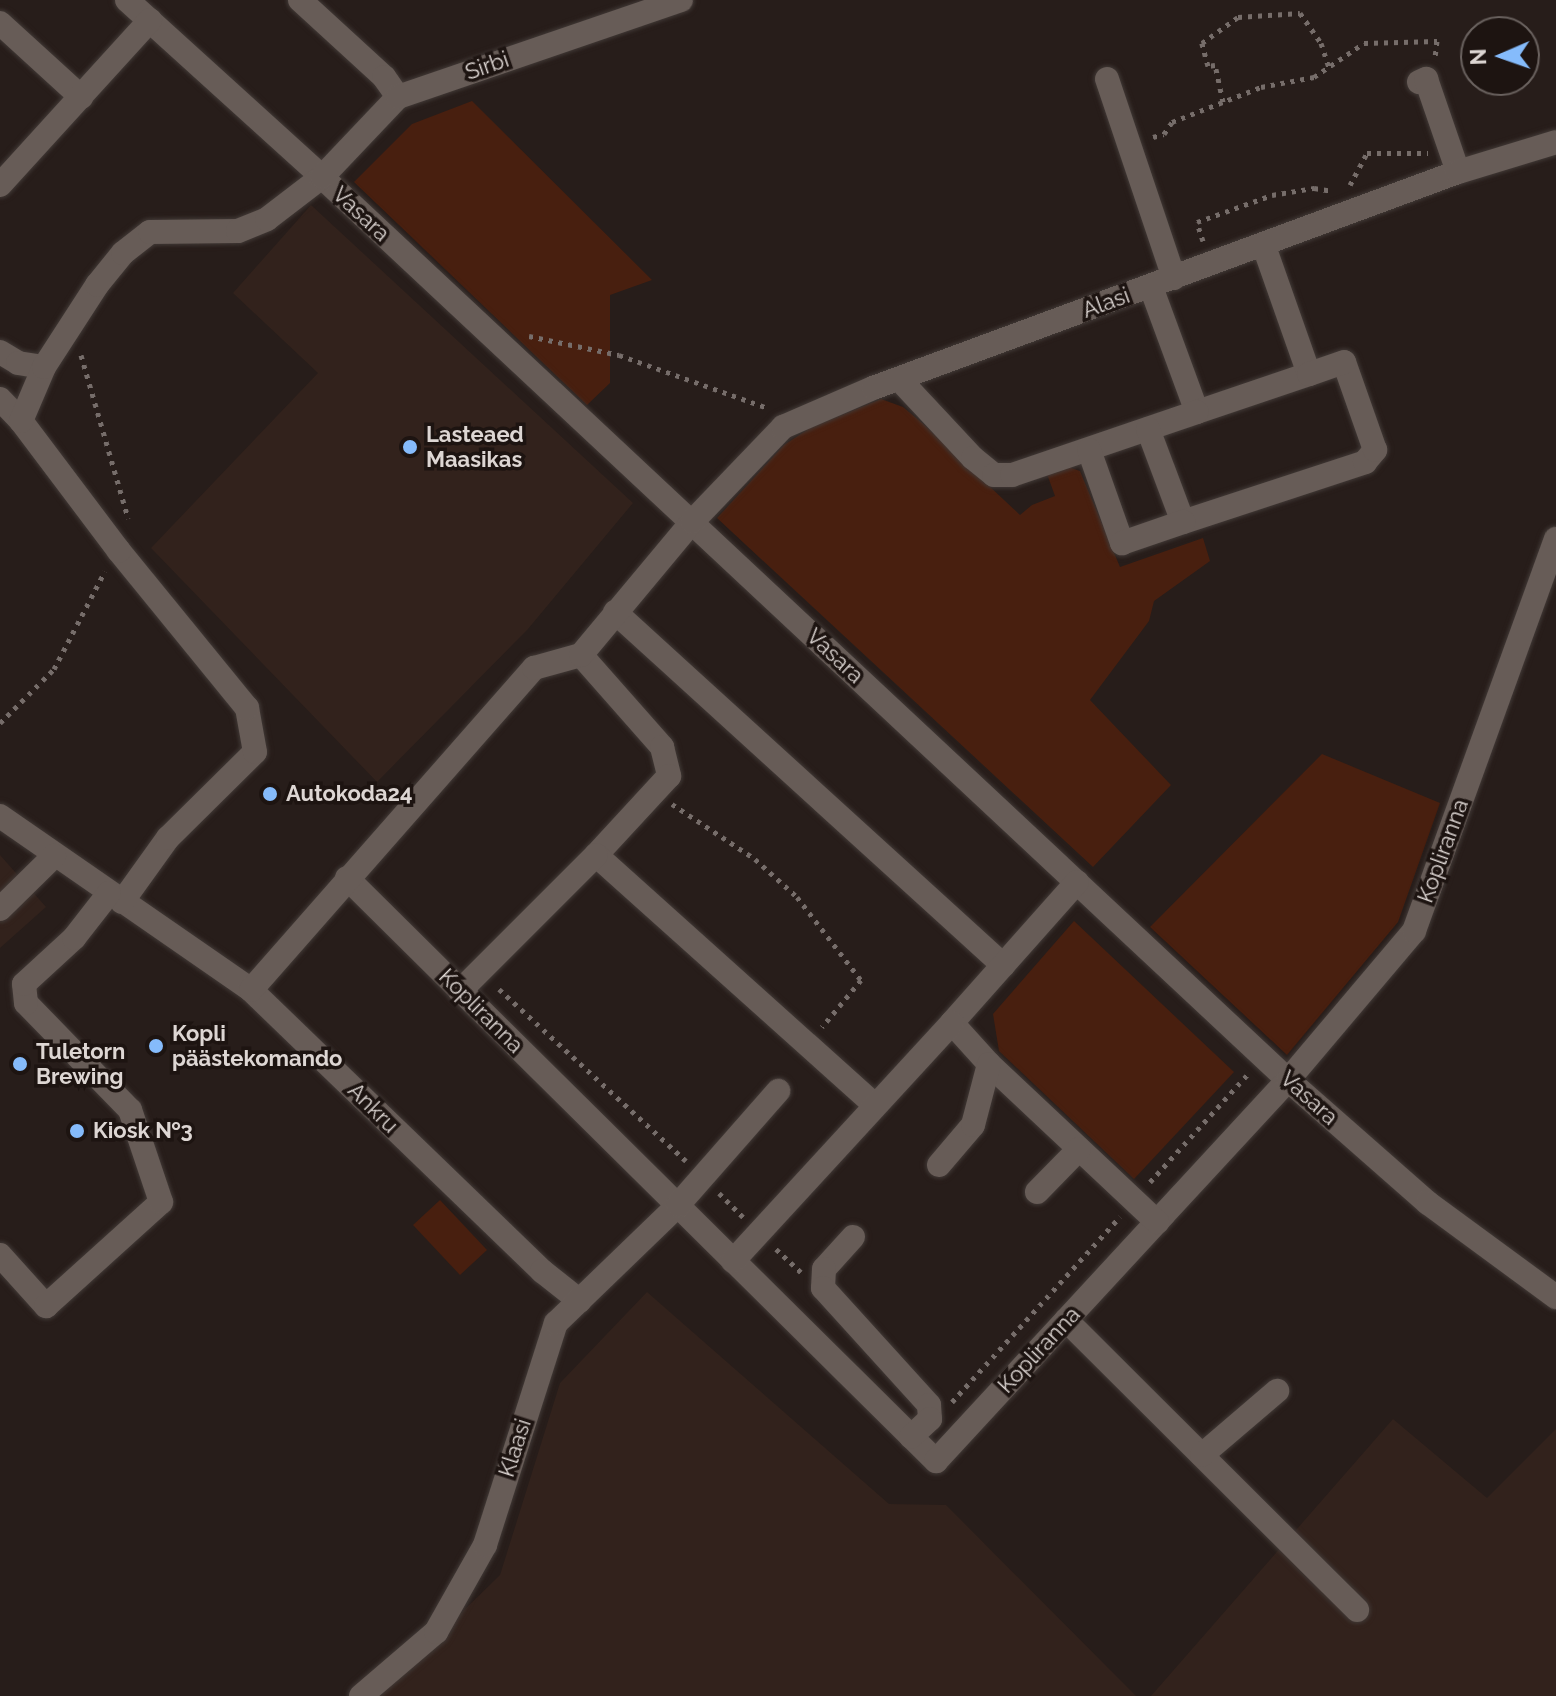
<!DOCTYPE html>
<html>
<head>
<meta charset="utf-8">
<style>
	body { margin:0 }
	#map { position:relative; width:1556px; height:1696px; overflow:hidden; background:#271d1a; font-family:Raleway,sans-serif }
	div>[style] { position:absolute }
	.built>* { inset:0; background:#32221c }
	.green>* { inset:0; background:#481f0f }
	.path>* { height:5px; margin-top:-2.5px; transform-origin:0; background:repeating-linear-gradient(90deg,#766d6a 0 4px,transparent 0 10px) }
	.roads { filter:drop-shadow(0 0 2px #413936) drop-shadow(0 0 2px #413936) }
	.minor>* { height:24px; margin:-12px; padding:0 12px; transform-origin:12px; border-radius:12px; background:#675c57 }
	.dots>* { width:22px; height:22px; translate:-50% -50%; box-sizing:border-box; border:4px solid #1d1411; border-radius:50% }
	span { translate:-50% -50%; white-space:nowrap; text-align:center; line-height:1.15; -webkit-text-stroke:7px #1d1411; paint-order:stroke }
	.street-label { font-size:22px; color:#ddd6d3 }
	.poi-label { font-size:22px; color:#ddd6d3; font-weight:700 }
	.left { translate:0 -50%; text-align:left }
	.north { position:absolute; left:1460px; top:16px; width:80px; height:80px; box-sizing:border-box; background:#1d1411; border:2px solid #6a625f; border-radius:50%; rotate:268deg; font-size:22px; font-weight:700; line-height:32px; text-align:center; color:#ddd6d3 }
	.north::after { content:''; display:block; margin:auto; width:28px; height:36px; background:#85bbfb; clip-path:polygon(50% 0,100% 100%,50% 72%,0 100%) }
</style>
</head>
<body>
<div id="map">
	<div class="built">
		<div style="clip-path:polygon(311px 205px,633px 503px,528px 629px,377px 782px,151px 548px,318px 373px,233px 293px)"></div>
		<div style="clip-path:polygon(0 855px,46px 907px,0 948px)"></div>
		<div style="clip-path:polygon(647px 1292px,889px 1504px,946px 1505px,1136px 1696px,376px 1696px,500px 1575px,560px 1383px)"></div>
		<div style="clip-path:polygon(1393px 1419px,1487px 1498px,1556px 1429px,1556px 1696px,1151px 1696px)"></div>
	</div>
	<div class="green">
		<div style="clip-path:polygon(472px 101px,652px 280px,610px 295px,610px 383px,587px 405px,354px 182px,412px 124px)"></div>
		<div style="clip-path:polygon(881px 399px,903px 407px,921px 422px,1020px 515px,1032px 505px,1055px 496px,1047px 474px,1068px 467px,1080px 471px,1120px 567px,1203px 538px,1210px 561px,1154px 601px,1149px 621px,1090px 700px,1171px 785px,1093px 867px,717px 518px,784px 445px,810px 428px)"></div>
		<div style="clip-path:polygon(1322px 754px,1440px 803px,1398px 922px,1287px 1055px,1150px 927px)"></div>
		<div style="clip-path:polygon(1074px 921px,1234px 1072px,1134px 1179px,999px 1051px,993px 1014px)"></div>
		<div style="clip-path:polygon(440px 1200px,487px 1250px,460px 1275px,413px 1225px)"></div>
	</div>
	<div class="path">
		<div style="left:1223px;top:102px;width:38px;rotate:-102deg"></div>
		<div style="left:1215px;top:65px;width:7px;rotate:172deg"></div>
		<div style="left:1208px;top:66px;width:24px;rotate:-105deg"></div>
		<div style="left:1202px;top:43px;width:44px;rotate:-35.8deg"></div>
		<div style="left:1238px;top:17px;width:62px;rotate:-3.7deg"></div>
		<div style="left:1300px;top:13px;width:37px;rotate:55deg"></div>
		<div style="left:1321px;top:43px;width:25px;rotate:72deg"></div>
		<div style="left:1153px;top:137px;width:11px;rotate:-15deg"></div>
		<div style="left:1164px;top:134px;width:14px;rotate:-56deg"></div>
		<div style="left:1172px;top:122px;width:96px;rotate:-21.5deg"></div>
		<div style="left:1261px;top:87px;width:54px;rotate:-10.7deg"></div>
		<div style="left:1314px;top:77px;width:60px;rotate:-34.2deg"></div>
		<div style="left:1364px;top:43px;width:73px;rotate:-1.6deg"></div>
		<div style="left:1437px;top:41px;width:16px;rotate:97deg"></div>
		<div style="left:1350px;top:185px;width:36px;rotate:-62deg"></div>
		<div style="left:1367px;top:153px;width:61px"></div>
		<div style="left:1203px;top:241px;width:20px;rotate:-108deg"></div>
		<div style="left:1197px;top:222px;width:80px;rotate:-19.8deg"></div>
		<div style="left:1272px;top:195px;width:43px;rotate:-9.5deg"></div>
		<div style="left:1314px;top:188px;width:19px;rotate:9deg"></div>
		<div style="left:529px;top:336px;width:92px;rotate:11.9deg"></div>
		<div style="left:619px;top:355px;width:158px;rotate:19.6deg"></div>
		<div style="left:81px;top:355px;width:170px;rotate:73.9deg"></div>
		<div style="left:0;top:723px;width:76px;rotate:-45deg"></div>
		<div style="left:54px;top:669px;width:110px;rotate:-62.5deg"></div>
		<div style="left:672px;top:804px;width:100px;rotate:33.5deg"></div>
		<div style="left:755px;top:859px;width:57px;rotate:42.1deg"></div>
		<div style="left:797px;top:897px;width:105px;rotate:52.4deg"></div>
		<div style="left:861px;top:980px;width:61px;rotate:129.7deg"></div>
		<div style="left:499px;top:989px;width:254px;rotate:42.6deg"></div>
		<div style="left:1150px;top:1182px;width:146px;rotate:-47.8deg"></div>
		<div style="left:719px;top:1193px;width:34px;rotate:45deg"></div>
		<div style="left:776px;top:1249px;width:34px;rotate:43deg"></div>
		<div style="left:952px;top:1402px;width:250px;rotate:-47.8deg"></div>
	</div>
	<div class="roads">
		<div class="minor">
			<div style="left:127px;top:0;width:263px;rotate:42.2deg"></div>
			<div style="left:322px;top:177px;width:1322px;rotate:43.07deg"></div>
			<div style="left:1288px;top:1080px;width:186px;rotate:41.3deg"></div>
			<div style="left:1428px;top:1203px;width:159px;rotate:36.3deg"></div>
			<div style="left:300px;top:0;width:114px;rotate:42.5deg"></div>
			<div style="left:384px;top:77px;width:24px;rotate:55deg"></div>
			<div style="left:0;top:23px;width:110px;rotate:42.4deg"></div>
			<div style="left:1107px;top:79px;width:210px;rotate:71.4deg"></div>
			<div style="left:1419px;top:82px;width:8px;rotate:-23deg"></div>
			<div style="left:1426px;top:79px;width:98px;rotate:71deg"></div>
			<div style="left:0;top:185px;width:223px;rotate:-47.7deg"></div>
			<div style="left:1151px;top:287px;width:133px;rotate:69.8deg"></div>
			<div style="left:1197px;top:412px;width:118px;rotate:-18.7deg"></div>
			<div style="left:1309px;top:374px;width:136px;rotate:-109.4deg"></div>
			<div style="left:0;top:352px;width:21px;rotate:31deg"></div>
			<div style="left:18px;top:363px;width:26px;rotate:9deg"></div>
			<div style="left:899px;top:379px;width:108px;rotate:46.9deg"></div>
			<div style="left:973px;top:458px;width:27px;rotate:39deg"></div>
			<div style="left:994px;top:475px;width:18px"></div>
			<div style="left:1012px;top:475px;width:195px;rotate:-18.8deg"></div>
			<div style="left:0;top:399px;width:30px;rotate:46deg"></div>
			<div style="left:1148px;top:429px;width:99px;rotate:69.4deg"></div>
			<div style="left:1183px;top:522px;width:192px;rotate:-18.2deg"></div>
			<div style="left:1365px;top:462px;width:16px;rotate:-50deg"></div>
			<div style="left:1375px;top:450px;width:93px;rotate:-109.4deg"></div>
			<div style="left:1344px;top:362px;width:37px;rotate:161deg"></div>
			<div style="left:1089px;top:450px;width:99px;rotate:70.5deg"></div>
			<div style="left:1122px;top:543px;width:65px;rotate:-19deg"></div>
			<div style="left:615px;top:612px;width:525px;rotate:42.3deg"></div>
			<div style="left:581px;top:655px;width:123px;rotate:48.6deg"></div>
			<div style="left:662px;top:747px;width:30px;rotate:76deg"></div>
			<div style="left:669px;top:776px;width:108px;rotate:132.7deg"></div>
			<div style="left:596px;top:855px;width:375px;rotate:41.9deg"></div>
			<div style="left:0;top:816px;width:305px;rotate:34.7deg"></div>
			<div style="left:251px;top:990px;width:405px;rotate:44deg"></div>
			<div style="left:542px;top:1271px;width:48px;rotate:38.3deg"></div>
			<div style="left:347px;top:878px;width:829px;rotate:44.71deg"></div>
			<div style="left:936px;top:1461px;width:519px;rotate:-47.27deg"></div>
			<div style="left:1288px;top:1080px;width:195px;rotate:-49.8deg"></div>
			<div style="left:1414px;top:931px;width:417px;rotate:-70.1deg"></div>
			<div style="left:1077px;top:882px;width:188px;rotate:131.6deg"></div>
			<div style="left:952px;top:1023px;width:55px;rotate:47.9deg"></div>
			<div style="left:989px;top:1064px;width:231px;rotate:43.2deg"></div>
			<div style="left:122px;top:902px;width:79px;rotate:-54.3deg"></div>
			<div style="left:168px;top:838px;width:122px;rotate:-44.7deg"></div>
			<div style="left:255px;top:752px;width:45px;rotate:-100.3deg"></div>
			<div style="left:247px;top:708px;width:203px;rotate:-129.2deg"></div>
			<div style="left:119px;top:551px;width:163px;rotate:-127deg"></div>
			<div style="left:21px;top:421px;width:59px;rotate:-66.9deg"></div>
			<div style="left:44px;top:367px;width:98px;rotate:-57.1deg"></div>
			<div style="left:97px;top:285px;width:41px;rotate:-50.9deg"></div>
			<div style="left:123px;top:253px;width:34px;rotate:-38deg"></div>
			<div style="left:150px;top:232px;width:88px;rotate:-0.7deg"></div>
			<div style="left:238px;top:231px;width:31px;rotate:-22deg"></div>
			<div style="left:267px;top:219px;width:69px;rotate:-37.4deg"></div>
			<div style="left:322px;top:177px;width:110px;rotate:-46.5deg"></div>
			<div style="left:398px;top:97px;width:299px;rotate:-18.9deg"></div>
			<div style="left:0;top:909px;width:76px;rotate:-44.5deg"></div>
			<div style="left:251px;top:990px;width:429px;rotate:-48.7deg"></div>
			<div style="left:534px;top:668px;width:49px;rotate:-15.5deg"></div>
			<div style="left:581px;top:655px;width:173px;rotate:-50.2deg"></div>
			<div style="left:692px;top:522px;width:132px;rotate:-46.2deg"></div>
			<div style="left:783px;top:427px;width:98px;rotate:-23.4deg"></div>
			<div style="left:873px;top:388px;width:624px;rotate:-20.27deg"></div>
			<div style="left:1458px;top:172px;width:102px;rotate:-17deg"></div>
			<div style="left:460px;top:991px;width:192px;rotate:-45deg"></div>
			<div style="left:939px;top:1165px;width:52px;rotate:-49.6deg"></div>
			<div style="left:973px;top:1125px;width:63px;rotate:-75.3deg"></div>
			<div style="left:1037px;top:1192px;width:60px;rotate:-45.7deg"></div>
			<div style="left:853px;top:1237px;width:43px;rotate:132.2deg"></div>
			<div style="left:824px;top:1269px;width:19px;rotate:93deg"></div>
			<div style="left:823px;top:1288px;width:158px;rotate:47.8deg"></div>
			<div style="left:929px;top:1405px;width:14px;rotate:86deg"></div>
			<div style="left:930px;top:1419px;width:26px;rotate:137deg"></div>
			<div style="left:0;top:1255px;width:69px;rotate:48deg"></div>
			<div style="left:46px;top:1306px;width:155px;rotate:-42.1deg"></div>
			<div style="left:161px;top:1202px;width:97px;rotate:-108.6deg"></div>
			<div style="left:130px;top:1110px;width:149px;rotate:-134.2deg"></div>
			<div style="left:26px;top:1003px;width:19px;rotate:-96deg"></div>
			<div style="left:24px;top:984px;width:68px;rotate:-42.6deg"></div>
			<div style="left:74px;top:938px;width:57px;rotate:-52.1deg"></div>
			<div style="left:733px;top:1261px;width:323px;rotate:-47.4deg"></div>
			<div style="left:1066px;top:1320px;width:411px;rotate:44.9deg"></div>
			<div style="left:1202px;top:1455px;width:99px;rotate:-40.5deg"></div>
			<div style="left:361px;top:1696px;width:99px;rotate:-40.5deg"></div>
			<div style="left:436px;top:1632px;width:100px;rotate:-60.6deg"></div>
			<div style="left:485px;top:1545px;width:233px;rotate:-72.3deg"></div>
			<div style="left:556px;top:1323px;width:170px;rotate:-44deg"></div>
			<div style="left:678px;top:1205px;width:152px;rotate:-48.7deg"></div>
		</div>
	</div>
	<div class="dots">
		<div style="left:410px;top:447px;background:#85bbfb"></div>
		<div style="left:270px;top:794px;background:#85bbfb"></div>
		<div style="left:156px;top:1046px;background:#85bbfb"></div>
		<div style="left:20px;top:1064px;background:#85bbfb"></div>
		<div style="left:77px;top:1131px;background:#85bbfb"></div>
	</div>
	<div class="street-label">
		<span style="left:487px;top:66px;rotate:-19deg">Sirbi</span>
		<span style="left:361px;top:214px;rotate:43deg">Vasara</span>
		<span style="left:1106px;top:303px;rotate:-20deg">Alasi</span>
		<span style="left:835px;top:656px;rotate:43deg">Vasara</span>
		<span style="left:1443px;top:851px;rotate:-70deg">Kopliranna</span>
		<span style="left:481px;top:1011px;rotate:45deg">Kopliranna</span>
		<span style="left:1309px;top:1098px;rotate:42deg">Vasara</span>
		<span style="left:373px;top:1108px;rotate:45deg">Ankru</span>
		<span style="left:1039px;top:1350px;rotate:-47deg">Kopliranna</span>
		<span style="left:515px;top:1448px;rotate:-72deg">Klaasi</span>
	</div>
	<div class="poi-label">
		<span class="left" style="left:426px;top:447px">Lasteaed<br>Maasikas</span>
		<span class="left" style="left:286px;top:794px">Autokoda24</span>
		<span class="left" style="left:172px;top:1046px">Kopli<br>päästekomando</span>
		<span class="left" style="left:36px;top:1064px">Tuletorn<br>Brewing</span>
		<span class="left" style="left:93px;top:1131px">Kiosk №3</span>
	</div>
	<div class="north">N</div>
</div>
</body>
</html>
